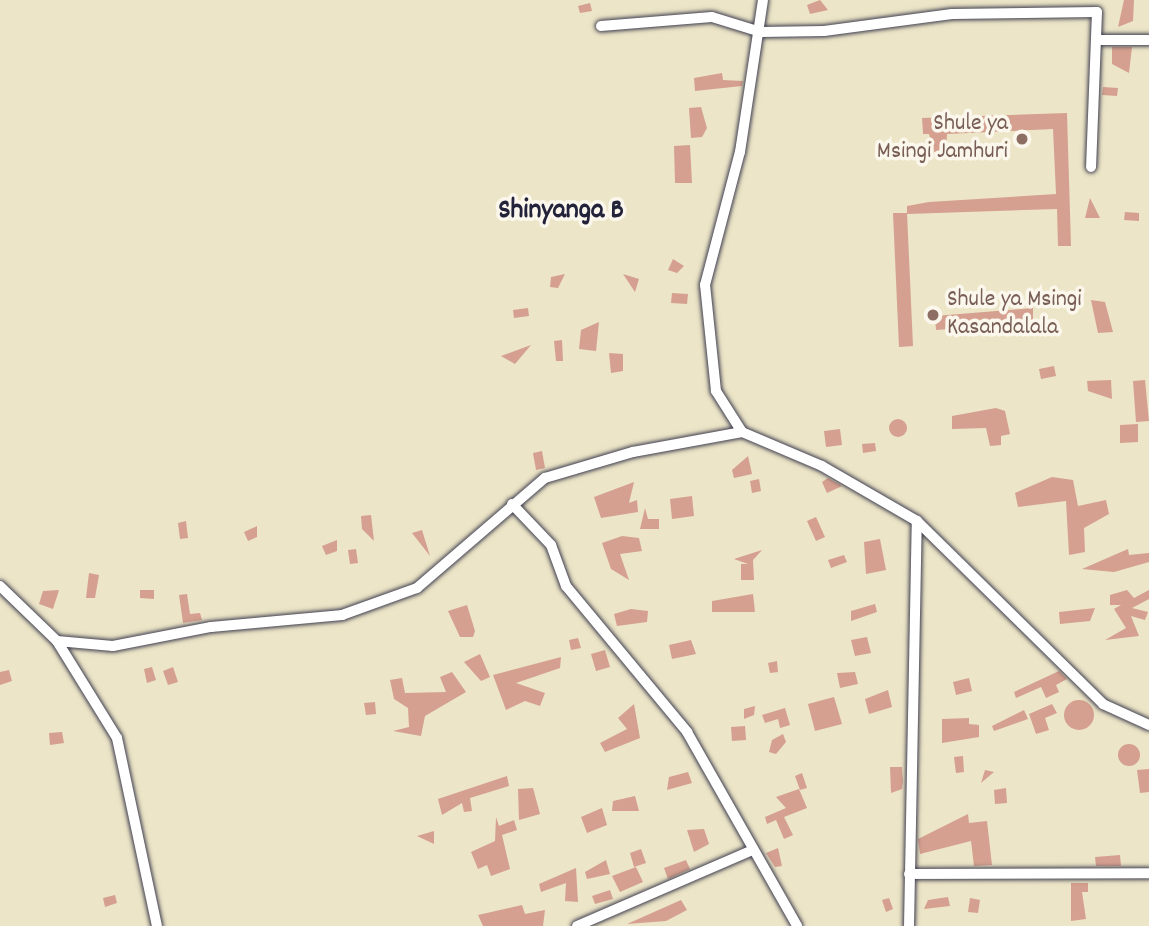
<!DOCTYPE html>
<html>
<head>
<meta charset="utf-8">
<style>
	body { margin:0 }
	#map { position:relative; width:1149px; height:926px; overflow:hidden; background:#ece5c7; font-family:Dekko,sans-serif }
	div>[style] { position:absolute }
	.building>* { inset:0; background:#d5a08f }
	.round { border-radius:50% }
	.roads { filter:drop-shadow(0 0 2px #403f50) drop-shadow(0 0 2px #403f50) }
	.minor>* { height:10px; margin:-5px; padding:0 5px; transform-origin:5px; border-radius:5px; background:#fff }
	.dots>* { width:19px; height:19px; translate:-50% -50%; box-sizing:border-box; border:4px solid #fbf7ec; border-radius:50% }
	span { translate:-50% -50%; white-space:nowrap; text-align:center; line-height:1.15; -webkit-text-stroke:7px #fbf7ec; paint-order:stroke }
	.education-label { font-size:24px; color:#785e54 }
	.right { translate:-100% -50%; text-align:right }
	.left { translate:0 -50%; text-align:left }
	.quarter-label { font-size:28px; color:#22223b; font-weight:700 }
</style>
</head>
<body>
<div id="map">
	<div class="building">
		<div style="clip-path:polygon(820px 0,828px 10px,810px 14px,807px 5px)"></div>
		<div style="clip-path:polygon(1124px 0,1134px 0,1133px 21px,1118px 27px)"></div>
		<div style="clip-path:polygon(590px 3px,592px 11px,580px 13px,578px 6px)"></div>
		<div style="clip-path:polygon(1112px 47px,1132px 47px,1129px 73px,1112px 64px)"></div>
		<div style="clip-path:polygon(722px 73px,723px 80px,743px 81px,742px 86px,695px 91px,694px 78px)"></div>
		<div style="clip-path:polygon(1103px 87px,1118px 88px,1117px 96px,1102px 95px)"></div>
		<div style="clip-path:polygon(701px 107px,707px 128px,702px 137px,691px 138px,689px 108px)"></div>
		<div style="clip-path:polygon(1067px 113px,1071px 246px,1058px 246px,1057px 209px,907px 214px,907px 206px,929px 202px,1056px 194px,1053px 129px,947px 134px,946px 149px,934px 152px,929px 134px,923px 134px,922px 118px)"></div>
		<div style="clip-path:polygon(690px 145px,692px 183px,675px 183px,674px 146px)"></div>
		<div style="clip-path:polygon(1090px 198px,1100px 218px,1085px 218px)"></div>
		<div style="clip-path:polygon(1125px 212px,1139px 213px,1139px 221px,1124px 220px)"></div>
		<div style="clip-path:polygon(893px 213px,907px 213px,913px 346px,899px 347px)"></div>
		<div style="clip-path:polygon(673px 259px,684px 266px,677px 273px,668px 270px)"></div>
		<div style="clip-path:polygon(565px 274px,558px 288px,550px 287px,551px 277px)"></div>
		<div style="clip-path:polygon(623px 274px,639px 279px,635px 292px)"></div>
		<div style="clip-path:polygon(672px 293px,688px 294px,687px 304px,671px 303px)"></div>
		<div style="clip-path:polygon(1091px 300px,1105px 302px,1113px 332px,1098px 333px)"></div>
		<div style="clip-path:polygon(528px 308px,529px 316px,514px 318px,513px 310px)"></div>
		<div style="clip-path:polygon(1033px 308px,1033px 323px,936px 330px,935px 316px)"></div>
		<div style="clip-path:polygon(599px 322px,596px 351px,579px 349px,581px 330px)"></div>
		<div style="clip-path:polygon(562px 340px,563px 361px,556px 361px,554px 341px)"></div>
		<div style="clip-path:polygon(531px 345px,515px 364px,501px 356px)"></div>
		<div style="clip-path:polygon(609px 353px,623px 354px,623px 371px,611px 373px)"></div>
		<div style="clip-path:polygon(1054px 366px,1056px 376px,1041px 379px,1039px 369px)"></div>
		<div style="clip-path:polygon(1111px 380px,1112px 399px,1088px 391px,1087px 381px)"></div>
		<div style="clip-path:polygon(1145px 380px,1149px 421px,1136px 422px,1133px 381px)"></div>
		<div style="clip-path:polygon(996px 408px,1005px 411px,1010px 434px,1001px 436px,1001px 445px,990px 446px,986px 428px,952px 429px,952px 416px)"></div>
		<div class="round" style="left:889px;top:419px;width:18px;height:18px"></div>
		<div style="clip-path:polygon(1138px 424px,1138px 442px,1120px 443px,1120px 425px)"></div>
		<div style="clip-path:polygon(840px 429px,842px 445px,826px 447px,824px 431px)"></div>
		<div style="clip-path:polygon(875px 443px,876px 451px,863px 453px,862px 444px)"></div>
		<div style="clip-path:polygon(542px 451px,545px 468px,536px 470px,533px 453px)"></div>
		<div style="clip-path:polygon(748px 456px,752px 474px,734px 478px,732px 470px)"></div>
		<div style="clip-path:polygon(1052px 477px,1073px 480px,1078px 506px,1106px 500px,1109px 514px,1084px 528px,1085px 552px,1069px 555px,1066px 501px,1018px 507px,1015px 493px)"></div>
		<div style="clip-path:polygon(828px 478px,842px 486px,827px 493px,822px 482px)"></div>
		<div style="clip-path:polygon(759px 479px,761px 491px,752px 493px,750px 481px)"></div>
		<div style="clip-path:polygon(634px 482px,629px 503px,637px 500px,638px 512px,601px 518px,594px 497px)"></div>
		<div style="clip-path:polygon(692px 496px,694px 516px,672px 519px,670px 499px)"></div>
		<div style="clip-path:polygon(645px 508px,648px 519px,659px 519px,659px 529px,640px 529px)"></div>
		<div style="clip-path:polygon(371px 515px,374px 541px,362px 529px,361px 516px)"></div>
		<div style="clip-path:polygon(816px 517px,825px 537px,816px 541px,807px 521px)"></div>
		<div style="clip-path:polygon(186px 521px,188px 538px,180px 539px,178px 523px)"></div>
		<div style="clip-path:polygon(257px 526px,257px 537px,248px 541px,244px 532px)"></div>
		<div style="clip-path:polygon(422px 530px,430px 556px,412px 533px)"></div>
		<div style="clip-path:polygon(622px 536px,639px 538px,642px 551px,620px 554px,629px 580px,611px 569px,602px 543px)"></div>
		<div style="clip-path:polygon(880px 539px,886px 570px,866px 574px,864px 542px)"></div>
		<div style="clip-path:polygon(337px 540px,337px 551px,326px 555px,322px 546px)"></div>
		<div style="clip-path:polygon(356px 549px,358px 563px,350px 564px,348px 550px)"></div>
		<div style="clip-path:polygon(1128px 549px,1129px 555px,1149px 553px,1149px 562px,1114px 572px,1082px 569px)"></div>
		<div style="clip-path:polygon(762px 550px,753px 560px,754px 580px,741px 580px,741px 564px,748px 564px,734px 559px)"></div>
		<div style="clip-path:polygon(844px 555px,847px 562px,831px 568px,828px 560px)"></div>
		<div style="clip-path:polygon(89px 573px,99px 575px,95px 598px,86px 598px)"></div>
		<div style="clip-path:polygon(59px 590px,53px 609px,39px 604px,43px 591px)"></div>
		<div style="clip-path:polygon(140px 590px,154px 590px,154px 599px,140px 598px)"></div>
		<div style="clip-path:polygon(1127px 590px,1134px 598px,1149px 590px,1149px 599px,1132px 608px,1148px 612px,1145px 620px,1131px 616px,1139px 636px,1105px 640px,1126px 628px,1114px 609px,1121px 605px,1110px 605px,1110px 595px)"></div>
		<div style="clip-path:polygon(187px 594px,190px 614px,200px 613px,202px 620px,183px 623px,179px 595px)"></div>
		<div style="clip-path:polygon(753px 594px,755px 612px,712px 612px,712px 601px)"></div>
		<div style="clip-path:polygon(875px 604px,877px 612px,851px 621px,851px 611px)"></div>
		<div style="clip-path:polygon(467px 605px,475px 631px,473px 637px,460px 637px,448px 611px)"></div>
		<div style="clip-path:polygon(1095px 608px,1090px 621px,1060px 624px,1059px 612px)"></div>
		<div style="clip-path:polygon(631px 609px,648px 611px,647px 622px,617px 626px,614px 614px)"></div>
		<div style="clip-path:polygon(867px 637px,871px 653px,855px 656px,851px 640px)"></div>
		<div style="clip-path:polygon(578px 638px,581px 648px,571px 650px,569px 640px)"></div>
		<div style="clip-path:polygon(691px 640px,696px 654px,672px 659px,669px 645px)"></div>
		<div style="clip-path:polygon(605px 650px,610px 667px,596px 671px,591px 654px)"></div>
		<div style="clip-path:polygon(480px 654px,490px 677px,481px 681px,464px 662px)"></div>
		<div style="clip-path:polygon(561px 657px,560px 668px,516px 683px,545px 693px,540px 706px,525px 701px,506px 710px,493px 675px)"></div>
		<div style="clip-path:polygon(777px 661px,778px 672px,770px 673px,768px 663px)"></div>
		<div style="clip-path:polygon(152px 667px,156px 680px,147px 683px,144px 669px)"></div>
		<div style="clip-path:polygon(173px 667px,178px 682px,168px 685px,163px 671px)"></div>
		<div style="clip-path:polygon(9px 670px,12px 681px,0 685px,0 672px)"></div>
		<div style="clip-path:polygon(1059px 671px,1067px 679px,1056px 685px,1059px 692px,1046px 698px,1041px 687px,1016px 698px,1014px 692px)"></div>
		<div style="clip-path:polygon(452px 672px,466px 692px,425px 716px,421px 736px,393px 731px,409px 727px,408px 708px,394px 699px,390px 680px,402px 678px,405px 693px,446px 692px,440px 677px)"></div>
		<div style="clip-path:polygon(855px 672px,858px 684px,840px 688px,837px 673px)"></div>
		<div style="clip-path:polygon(969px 678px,972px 691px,956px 695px,953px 682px)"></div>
		<div style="clip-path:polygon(888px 690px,892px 707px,869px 714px,865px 699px)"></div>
		<div style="clip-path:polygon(834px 697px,842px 724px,815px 731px,808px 704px)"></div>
		<div class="round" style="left:1064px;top:700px;width:30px;height:30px"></div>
		<div style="clip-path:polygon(375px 702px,376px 714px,366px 715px,364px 703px)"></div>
		<div style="clip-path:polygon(634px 704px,640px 738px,605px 752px,600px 743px,627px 729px,618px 718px)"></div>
		<div style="clip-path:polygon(1052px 704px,1057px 713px,1045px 718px,1049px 730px,1036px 734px,1029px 714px)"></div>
		<div style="clip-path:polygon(755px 706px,754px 715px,744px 719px,744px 709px)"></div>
		<div style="clip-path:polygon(785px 708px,790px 725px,780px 728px,778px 719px,765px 723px,762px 715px)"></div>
		<div style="clip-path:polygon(1024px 710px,1028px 719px,994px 731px,992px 726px)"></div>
		<div style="clip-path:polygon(969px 718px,969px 724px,979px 725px,979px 737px,942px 743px,942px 719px)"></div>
		<div style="clip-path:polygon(745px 726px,746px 740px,732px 741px,731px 727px)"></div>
		<div style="clip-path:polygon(62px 732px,64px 743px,50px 745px,49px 733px)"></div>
		<div style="clip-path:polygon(783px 734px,786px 742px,776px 754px,769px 752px,772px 740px)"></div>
		<div class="round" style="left:1118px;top:744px;width:22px;height:22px"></div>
		<div style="clip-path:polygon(963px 756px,964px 772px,956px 773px,954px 757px)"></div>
		<div style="clip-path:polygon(890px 767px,902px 767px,903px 782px,902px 789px,891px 793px)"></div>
		<div style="clip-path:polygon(1149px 769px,1149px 792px,1140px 793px,1137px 770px)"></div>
		<div style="clip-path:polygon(985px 770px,994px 772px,981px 783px)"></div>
		<div style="clip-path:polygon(688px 772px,692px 783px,667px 790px,669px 777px)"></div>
		<div style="clip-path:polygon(802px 773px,807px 788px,800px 790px,795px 776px)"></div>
		<div style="clip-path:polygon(507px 776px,509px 786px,470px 798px,472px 811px,464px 812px,462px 803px,442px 815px,438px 799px)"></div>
		<div style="clip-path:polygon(533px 788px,540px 814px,519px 820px,518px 789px)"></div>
		<div style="clip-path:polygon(1006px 788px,1007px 803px,995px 804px,994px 790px)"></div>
		<div style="clip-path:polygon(799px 789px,807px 808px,784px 817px,793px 835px,784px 839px,776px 820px,767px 824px,765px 817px,786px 808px,776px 797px)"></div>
		<div style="clip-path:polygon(635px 796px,639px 811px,612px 811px,613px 801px)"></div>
		<div style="clip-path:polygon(602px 808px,607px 825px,587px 833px,581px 817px)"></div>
		<div style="clip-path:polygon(968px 814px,969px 823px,987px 821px,992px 865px,974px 866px,971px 841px,920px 854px,918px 839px)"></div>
		<div style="clip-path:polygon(496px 817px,499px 826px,514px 820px,517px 830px,502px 835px,510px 869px,491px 876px,487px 865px,478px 869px,471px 852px,495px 841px)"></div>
		<div style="clip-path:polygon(704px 829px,709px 844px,694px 852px,687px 830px)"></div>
		<div style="clip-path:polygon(434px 831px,434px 844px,417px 836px)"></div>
		<div style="clip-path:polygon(778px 848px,782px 866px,775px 867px,766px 853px)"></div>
		<div style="clip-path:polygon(641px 849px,646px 863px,634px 867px,630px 853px)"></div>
		<div style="clip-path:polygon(1120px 855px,1121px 866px,1096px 866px,1095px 857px)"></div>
		<div style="clip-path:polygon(606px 860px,610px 874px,587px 879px,585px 872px)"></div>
		<div style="clip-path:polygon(686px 860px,690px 869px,668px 879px,664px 868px)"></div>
		<div style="clip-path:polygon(636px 867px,643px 882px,620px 892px,612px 876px)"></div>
		<div style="clip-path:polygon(576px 868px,578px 902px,565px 901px,566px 883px,541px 892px,539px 884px)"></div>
		<div style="clip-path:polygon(1071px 883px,1088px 883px,1088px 892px,1082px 892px,1086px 919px,1071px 921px)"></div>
		<div style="clip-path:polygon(610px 890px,613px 899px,595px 904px,592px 896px)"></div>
		<div style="clip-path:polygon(115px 895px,117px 903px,105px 907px,103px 898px)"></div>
		<div style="clip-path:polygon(948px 897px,950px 906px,924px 909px,928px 900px)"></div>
		<div style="clip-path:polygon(889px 898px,893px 909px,886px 912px,882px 900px)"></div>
		<div style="clip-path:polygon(970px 898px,980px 900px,978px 913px,968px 912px)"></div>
		<div style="clip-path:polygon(681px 900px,687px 910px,666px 921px,627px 924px)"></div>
		<div style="clip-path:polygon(522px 905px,525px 914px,545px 910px,543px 926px,483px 926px,478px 915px)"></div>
	</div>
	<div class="roads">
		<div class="minor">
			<div style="left:601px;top:26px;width:111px;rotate:-4.6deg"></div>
			<div style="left:712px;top:17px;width:51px;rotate:17deg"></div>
			<div style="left:761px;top:32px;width:63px;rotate:-0.9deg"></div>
			<div style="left:824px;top:31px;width:129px;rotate:-7.6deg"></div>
			<div style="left:952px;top:14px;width:145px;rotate:-0.8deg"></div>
			<div style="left:1097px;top:12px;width:155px;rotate:92.2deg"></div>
			<div style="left:1097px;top:40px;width:52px"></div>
			<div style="left:742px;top:432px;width:49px;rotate:-122.4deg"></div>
			<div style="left:716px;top:391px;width:107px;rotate:-95.9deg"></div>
			<div style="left:705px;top:285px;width:138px;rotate:-75.3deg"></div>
			<div style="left:740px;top:152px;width:154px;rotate:-81.4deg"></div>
			<div style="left:512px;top:504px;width:57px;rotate:46.4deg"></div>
			<div style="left:551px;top:545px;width:44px;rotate:69.9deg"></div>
			<div style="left:566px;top:586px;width:190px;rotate:50.3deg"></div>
			<div style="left:687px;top:732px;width:223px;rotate:60.4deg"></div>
			<div style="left:0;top:586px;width:79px;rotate:44deg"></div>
			<div style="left:57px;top:641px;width:114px;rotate:58.3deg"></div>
			<div style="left:117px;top:738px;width:192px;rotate:78deg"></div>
			<div style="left:57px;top:641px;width:56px;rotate:5.1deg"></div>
			<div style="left:113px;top:646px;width:100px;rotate:-11deg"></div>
			<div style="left:211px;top:627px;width:132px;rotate:-5.2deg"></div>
			<div style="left:342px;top:615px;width:80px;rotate:-19.8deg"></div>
			<div style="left:417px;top:588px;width:169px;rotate:-40.7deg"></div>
			<div style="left:545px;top:478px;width:92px;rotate:-16.5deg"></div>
			<div style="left:633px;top:452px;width:111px;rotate:-10.4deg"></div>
			<div style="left:742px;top:432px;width:87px;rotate:23deg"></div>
			<div style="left:822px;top:466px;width:110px;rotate:30.1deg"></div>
			<div style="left:917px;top:521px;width:261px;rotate:44.5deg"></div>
			<div style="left:1103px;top:704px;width:51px;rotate:24.5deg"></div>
			<div style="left:909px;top:874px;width:240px;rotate:-0.2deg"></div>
			<div style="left:577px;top:926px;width:192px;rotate:-23.4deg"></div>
			<div style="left:909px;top:926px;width:405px;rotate:-88.9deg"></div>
		</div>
	</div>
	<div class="dots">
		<div style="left:1022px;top:139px;background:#8d6e63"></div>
		<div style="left:933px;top:315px;background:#8d6e63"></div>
	</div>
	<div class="education-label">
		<span class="right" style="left:1008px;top:139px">Shule ya<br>Msingi Jamhuri</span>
		<span class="left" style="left:947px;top:315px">Shule ya Msingi<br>Kasandalala</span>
	</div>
	<div class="quarter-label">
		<span style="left:561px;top:212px">Shinyanga B</span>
	</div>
</div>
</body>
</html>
